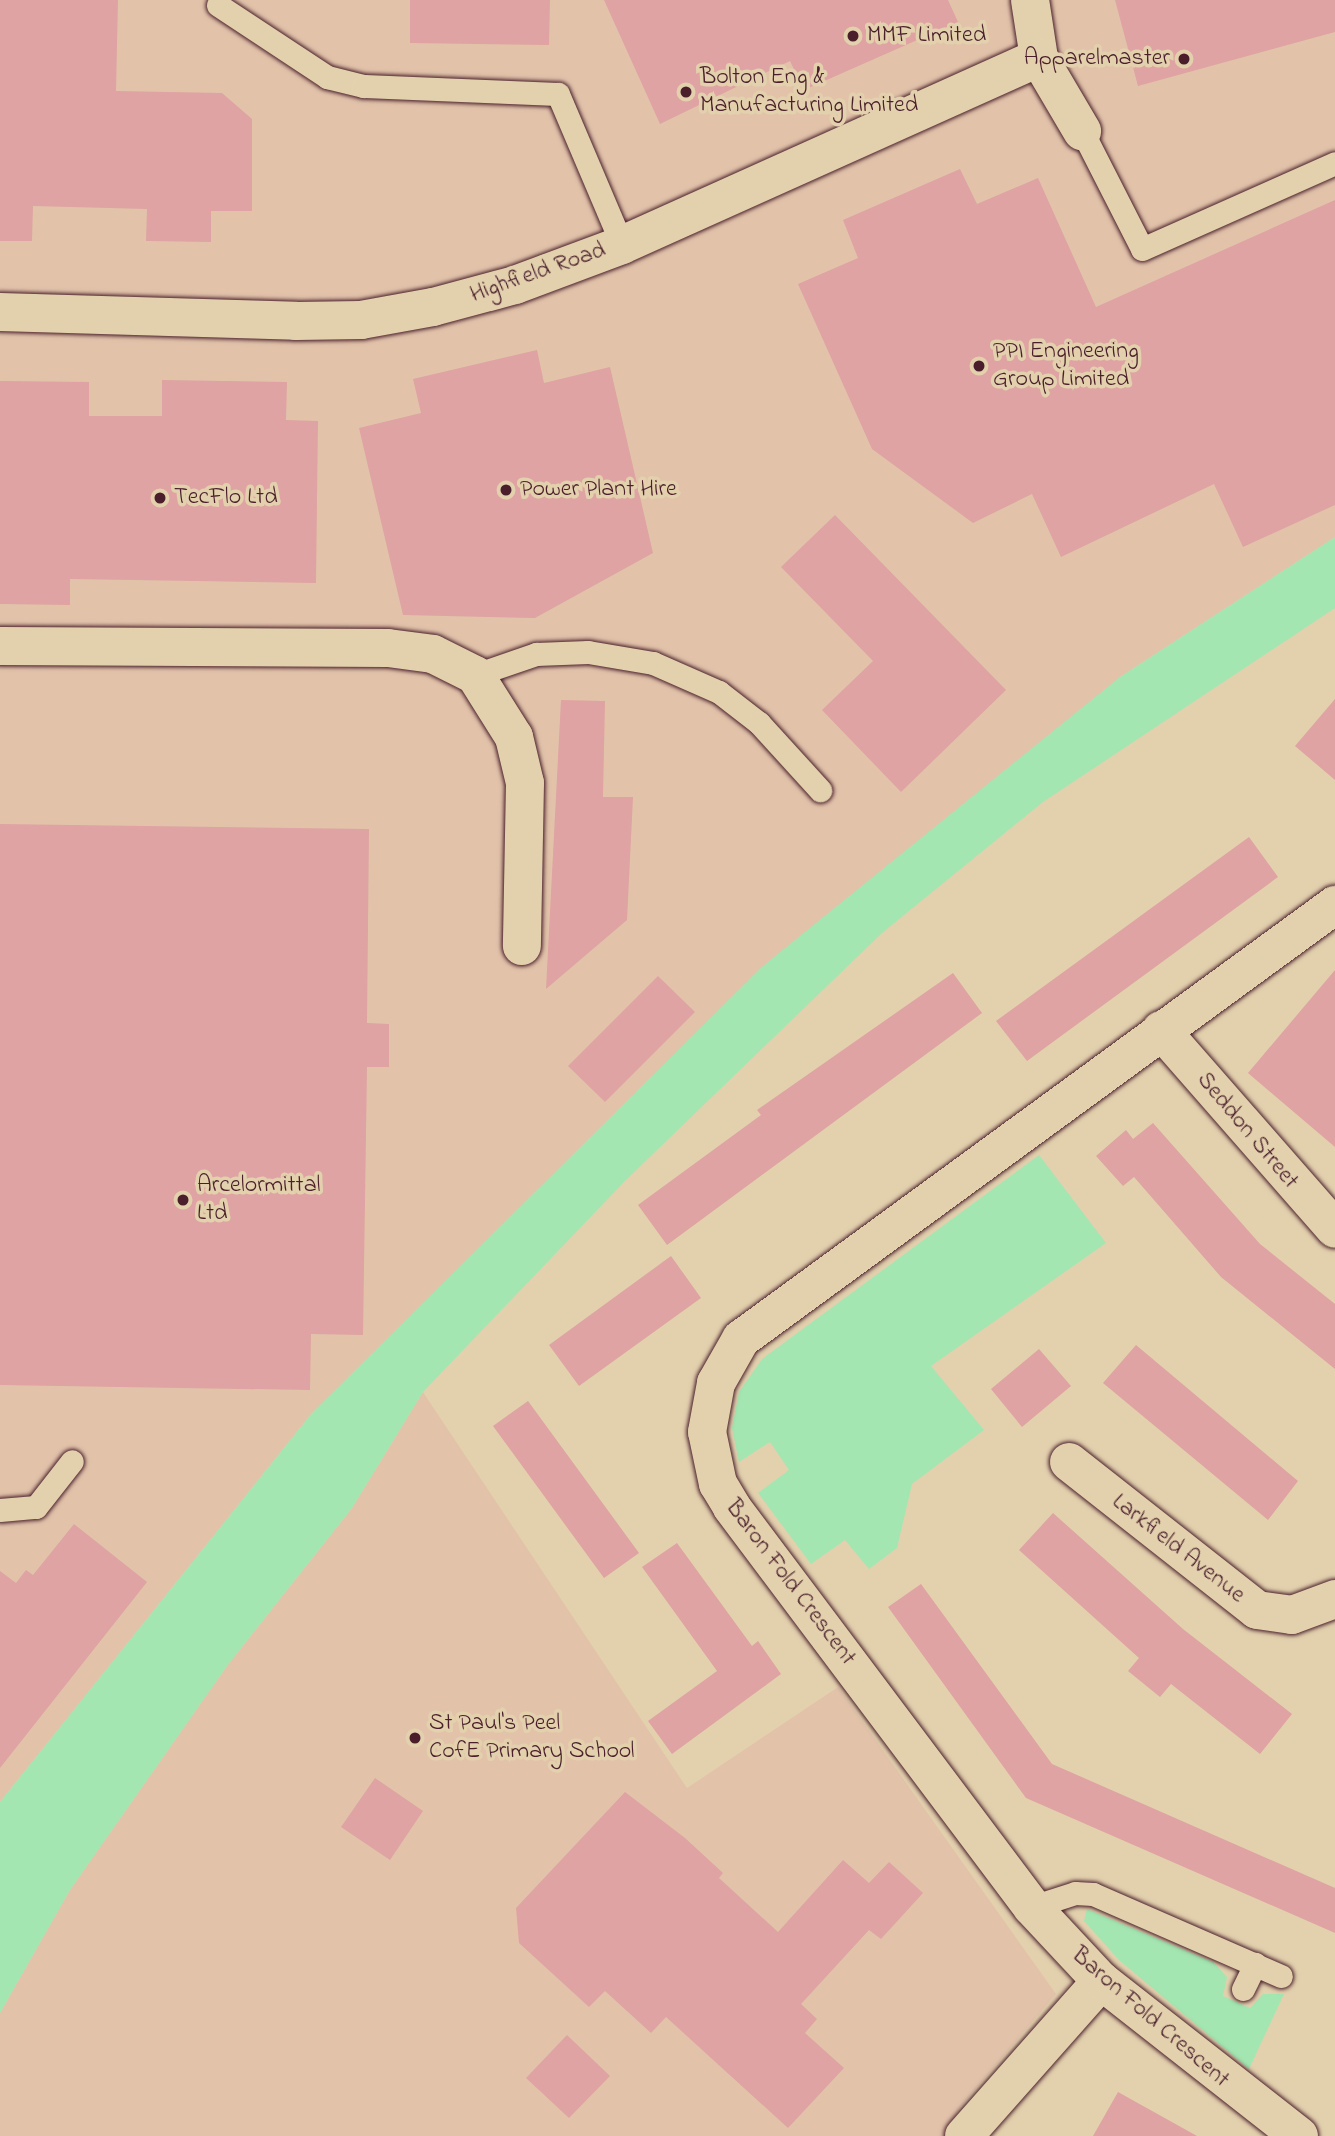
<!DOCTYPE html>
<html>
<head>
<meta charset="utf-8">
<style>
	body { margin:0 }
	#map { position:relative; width:1335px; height:2136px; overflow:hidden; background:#e3d1ae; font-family:"Indie Flower",sans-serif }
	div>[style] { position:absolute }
	.built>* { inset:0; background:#e2c3aa }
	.green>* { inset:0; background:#a3e6b1 }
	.building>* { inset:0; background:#dea3a2 }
	.roads { filter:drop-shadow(0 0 2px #4a1f2b) drop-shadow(0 0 2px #4a1f2b) }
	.service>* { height:23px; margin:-11.5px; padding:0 11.5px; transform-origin:11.5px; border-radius:11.5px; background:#e3d1ae }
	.minor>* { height:38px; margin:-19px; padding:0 19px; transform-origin:19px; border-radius:19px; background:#e3d1ae }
	.dots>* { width:19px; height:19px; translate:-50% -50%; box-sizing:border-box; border:4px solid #e3d1ae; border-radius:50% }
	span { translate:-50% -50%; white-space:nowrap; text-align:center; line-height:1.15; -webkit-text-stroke:7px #e3d1ae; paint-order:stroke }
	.poi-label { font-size:24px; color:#4a1f2b }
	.left { translate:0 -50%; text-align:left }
	.right { translate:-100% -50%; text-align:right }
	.street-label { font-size:24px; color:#4a1f2b }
</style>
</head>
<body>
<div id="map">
	<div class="built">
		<div style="clip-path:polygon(0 0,1335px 0,1335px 537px,1120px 677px,312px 1413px,0 1802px)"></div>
		<div style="clip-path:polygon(423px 1392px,687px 1788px,838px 1687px,1056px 1994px,960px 2107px,946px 2136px,0 2136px,0 2013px,70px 1890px,227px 1666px,352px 1508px)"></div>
	</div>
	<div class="green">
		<div style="clip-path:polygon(1335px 537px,1335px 608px,1043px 802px,882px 933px,625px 1181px,423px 1392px,352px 1508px,227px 1666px,70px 1890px,0 2013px,0 1802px,312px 1413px,763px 966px,1120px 677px)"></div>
		<div style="clip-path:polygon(1039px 1155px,1106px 1243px,931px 1366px,984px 1430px,912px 1484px,897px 1548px,869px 1569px,845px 1540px,811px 1564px,758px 1493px,789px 1470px,770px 1442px,739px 1462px,732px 1428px,739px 1392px,762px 1359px)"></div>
		<div style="clip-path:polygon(1087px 1909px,1213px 1962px,1227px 1977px,1223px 1996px,1250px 2008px,1263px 1994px,1284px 1994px,1249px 2069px,1119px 1960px,1084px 1921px)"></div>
	</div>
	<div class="building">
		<div style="clip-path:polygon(0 0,118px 0,116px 91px,222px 93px,252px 119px,252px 211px,211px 211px,211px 242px,146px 241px,147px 209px,33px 206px,32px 241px,0 241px)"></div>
		<div style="clip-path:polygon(410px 0,550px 0,549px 45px,410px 43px)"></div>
		<div style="clip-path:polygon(604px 0,948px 0,958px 22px,804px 90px,790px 61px,660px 124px)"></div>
		<div style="clip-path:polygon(1115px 0,1335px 0,1335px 32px,1138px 86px)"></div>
		<div style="clip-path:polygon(960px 169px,977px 204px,1038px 178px,1096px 307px,1335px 200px,1335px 505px,1243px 547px,1214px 484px,1061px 557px,1032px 494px,973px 523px,872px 449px,798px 284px,858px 258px,843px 220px)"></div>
		<div style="clip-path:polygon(537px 350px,544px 383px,610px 367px,653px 553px,535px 618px,403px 615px,359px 428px,421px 413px,413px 379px)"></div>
		<div style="clip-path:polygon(162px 380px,287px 382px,286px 420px,318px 421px,316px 583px,70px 579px,70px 605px,0 604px,0 381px,89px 382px,89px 416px,162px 416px)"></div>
		<div style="clip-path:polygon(835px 515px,1006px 690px,901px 792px,822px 710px,873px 661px,781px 567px)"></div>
		<div style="clip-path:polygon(1335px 699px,1335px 780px,1295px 746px)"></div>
		<div style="clip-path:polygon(561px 700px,605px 701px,603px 797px,633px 797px,627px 920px,546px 989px)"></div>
		<div style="clip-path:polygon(0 824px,369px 829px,367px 1023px,389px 1024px,389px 1067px,367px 1067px,363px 1335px,311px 1334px,310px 1390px,0 1385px)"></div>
		<div style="clip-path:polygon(1249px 837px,1278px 877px,1027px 1061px,996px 1021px)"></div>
		<div style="clip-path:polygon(1335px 970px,1335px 1147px,1248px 1073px)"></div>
		<div style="clip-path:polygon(953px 973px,982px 1013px,667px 1245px,638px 1205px,761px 1115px,757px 1110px)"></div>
		<div style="clip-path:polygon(658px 976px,695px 1012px,605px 1102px,568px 1066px)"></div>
		<div style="clip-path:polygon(1153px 1123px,1260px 1244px,1335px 1304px,1335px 1369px,1221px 1277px,1134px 1177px,1123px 1186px,1096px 1156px,1126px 1130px,1133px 1139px)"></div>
		<div style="clip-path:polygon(671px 1256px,701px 1298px,579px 1386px,549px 1345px)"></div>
		<div style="clip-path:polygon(1136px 1345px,1298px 1481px,1268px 1520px,1103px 1383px)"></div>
		<div style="clip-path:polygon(1039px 1349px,1071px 1386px,1022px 1427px,991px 1389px)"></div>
		<div style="clip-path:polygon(528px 1401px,639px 1553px,604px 1578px,493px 1426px)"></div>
		<div style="clip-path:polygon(1053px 1513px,1183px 1629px,1292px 1714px,1260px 1754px,1171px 1684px,1160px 1697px,1128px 1671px,1139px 1658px,1019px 1550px)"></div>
		<div style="clip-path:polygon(74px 1524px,147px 1582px,0 1768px,0 1571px,16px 1583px,26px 1570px,33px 1575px)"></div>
		<div style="clip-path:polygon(677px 1543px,752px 1646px,758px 1641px,781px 1674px,672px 1754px,648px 1721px,717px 1671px,642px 1567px)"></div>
		<div style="clip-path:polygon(921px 1584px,1052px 1764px,1335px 1888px,1335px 1933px,1026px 1798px,888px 1607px)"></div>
		<div style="clip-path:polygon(375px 1778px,423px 1811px,390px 1860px,341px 1827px)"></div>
		<div style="clip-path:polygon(625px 1792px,685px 1838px,723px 1873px,719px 1878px,778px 1932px,843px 1860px,869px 1883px,889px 1862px,923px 1893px,881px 1939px,869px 1930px,801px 2004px,817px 2019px,805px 2033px,844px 2068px,788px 2128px,666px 2017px,651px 2033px,605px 1991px,589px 2007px,519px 1943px,516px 1908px)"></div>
		<div style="clip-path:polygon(567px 2035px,610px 2076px,569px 2118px,526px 2078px)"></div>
		<div style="clip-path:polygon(1118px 2092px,1197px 2136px,1093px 2136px)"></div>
	</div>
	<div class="roads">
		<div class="service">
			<div style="left:218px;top:5px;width:131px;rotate:33.4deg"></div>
			<div style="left:327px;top:77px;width:38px;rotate:14deg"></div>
			<div style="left:364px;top:86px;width:194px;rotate:2.4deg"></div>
			<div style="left:558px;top:94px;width:164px;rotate:67deg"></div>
			<div style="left:1082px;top:131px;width:132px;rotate:63deg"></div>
			<div style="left:1142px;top:249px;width:211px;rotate:-24deg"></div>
			<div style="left:475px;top:675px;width:65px;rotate:-19deg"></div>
			<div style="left:536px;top:654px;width:52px;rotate:-2.2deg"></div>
			<div style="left:588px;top:652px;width:66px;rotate:9.6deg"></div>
			<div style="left:653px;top:663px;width:72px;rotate:23.7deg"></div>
			<div style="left:719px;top:692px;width:51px;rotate:37.8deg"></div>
			<div style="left:759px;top:723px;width:91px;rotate:47.7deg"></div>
			<div style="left:0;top:1510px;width:36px;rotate:-5deg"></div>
			<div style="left:36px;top:1507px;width:58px;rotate:-52deg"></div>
			<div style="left:1032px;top:1907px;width:45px;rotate:-18deg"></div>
			<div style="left:1075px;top:1893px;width:18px;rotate:3deg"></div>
			<div style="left:1093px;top:1894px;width:205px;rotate:23.6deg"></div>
			<div style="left:1243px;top:1989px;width:28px;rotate:-64deg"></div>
		</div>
		<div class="minor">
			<div style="left:1030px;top:0;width:59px;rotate:81.2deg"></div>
			<div style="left:1039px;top:58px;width:85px;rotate:59.5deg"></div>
			<div style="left:0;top:312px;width:296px;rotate:1.7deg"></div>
			<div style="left:296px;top:321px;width:65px;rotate:-0.9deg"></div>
			<div style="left:361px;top:320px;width:73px;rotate:-10.2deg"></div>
			<div style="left:433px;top:307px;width:85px;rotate:-15deg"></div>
			<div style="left:515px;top:285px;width:114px;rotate:-20.5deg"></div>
			<div style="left:622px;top:245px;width:457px;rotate:-24.2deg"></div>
			<div style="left:0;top:646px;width:388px;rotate:0.3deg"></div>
			<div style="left:388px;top:648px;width:45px;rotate:7.6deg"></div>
			<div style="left:433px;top:654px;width:47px;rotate:26.6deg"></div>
			<div style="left:475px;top:675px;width:73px;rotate:57.8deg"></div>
			<div style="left:514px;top:737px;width:47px;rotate:76.6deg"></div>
			<div style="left:525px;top:783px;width:163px;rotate:91.1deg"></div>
			<div style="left:1161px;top:1030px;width:264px;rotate:48.8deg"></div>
			<div style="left:1069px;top:1462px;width:239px;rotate:38.2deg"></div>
			<div style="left:1257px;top:1610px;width:35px;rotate:8deg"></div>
			<div style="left:1292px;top:1615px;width:46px;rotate:-20.4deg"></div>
			<div style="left:964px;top:2136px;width:207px;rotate:-48.5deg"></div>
			<div style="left:1299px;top:2136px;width:251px;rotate:-141.9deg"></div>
			<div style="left:1101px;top:1981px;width:101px;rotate:-133deg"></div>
			<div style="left:1032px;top:1907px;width:500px;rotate:-126.9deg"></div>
			<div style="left:732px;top:1507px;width:27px;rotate:-121deg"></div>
			<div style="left:718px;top:1484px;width:53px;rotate:-101.9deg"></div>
			<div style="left:707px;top:1432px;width:50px;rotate:-79.6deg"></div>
			<div style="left:716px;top:1383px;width:51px;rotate:-60.4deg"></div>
			<div style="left:741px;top:1339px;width:736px;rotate:-36.15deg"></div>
		</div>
	</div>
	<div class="dots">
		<div style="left:853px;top:36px;background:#4a1f2b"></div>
		<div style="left:1184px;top:59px;background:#4a1f2b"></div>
		<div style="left:686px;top:92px;background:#4a1f2b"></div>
		<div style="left:979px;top:366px;background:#4a1f2b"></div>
		<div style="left:506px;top:490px;background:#4a1f2b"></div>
		<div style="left:160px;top:498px;background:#4a1f2b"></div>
		<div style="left:183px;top:1200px;background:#4a1f2b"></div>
		<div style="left:415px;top:1738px;background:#4a1f2b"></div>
	</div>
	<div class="poi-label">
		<span class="left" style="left:867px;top:36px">MMF Limited</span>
		<span class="right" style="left:1170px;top:59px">Apparelmaster</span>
		<span class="left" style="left:700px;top:92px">Bolton Eng &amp;<br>Manufacturing Limited</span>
		<span class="left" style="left:993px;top:366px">PPI Engineering<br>Group Limited</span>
		<span class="left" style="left:520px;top:490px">Power Plant Hire</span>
		<span class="left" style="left:174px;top:498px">TecFlo Ltd</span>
		<span class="left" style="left:197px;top:1200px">Arcelormittal<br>Ltd</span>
		<span class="left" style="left:429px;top:1738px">St Paul's Peel<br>CofE Primary School</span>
	</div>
	<div class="street-label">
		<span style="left:538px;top:273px;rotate:-19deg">Highfield Road</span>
		<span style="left:1247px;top:1131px;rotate:50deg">Seddon Street</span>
		<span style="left:1178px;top:1549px;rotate:38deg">Larkfield Avenue</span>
		<span style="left:790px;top:1583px;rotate:53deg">Baron Fold Crescent</span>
		<span style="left:1150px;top:2018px;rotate:41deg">Baron Fold Crescent</span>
	</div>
</div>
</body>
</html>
